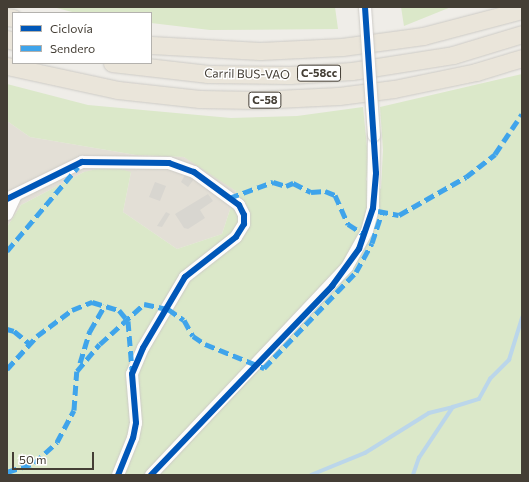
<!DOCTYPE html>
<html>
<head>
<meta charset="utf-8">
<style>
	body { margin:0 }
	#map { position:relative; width:529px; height:482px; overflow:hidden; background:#efede8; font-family:Commissioner,sans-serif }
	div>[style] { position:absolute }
	.residential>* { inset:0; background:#e3dfd6 }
	.green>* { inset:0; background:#dbe8c9 }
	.stream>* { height:3.5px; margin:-1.75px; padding:0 1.75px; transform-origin:1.75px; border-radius:1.75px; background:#bbd6ea }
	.building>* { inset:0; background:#d8d6d0 }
	.roads { filter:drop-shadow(0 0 1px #cdcbc6) drop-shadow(0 0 1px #cdcbc6) }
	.minor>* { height:12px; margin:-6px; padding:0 6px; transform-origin:6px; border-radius:6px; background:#fdfcfc }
	.highway>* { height:17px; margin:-8.5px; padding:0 8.5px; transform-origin:8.5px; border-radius:8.5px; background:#eae5da }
	.bridges { filter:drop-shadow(0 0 1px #cdcbc6) drop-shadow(0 0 1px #cdcbc6) }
	.minor-bridge>* { height:12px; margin:-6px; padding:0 6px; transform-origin:6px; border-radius:6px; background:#fdfcfc }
	.quiet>* { height:5px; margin-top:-2.5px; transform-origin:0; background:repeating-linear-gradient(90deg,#3fa4eb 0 10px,transparent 0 15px) }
	.cycleway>* { height:6px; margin:-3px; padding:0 3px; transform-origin:3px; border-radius:3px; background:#0057b8 }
	span { translate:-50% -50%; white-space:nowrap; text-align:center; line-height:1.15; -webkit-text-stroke:3px #fff; paint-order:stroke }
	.shield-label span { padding:1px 3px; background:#fff; border:1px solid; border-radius:3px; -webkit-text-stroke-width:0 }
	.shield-label { font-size:11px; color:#443e35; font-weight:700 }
	.street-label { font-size:12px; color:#443e35 }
	.frame { position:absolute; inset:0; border:8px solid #443e35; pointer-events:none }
	.legend { position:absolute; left:12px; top:12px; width:140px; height:52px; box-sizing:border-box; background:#fff; border:1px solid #b4b2ae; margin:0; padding:5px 7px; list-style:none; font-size:12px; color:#443e35 }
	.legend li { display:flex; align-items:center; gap:8px; height:20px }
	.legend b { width:20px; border:1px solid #b4b2ae }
	.scale { position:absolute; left:12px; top:452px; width:82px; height:18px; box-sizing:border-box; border:2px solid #443e35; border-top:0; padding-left:5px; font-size:12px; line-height:14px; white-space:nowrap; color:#443e35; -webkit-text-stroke:3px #fff; paint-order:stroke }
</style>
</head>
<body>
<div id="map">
	<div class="residential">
		<div style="clip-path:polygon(7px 121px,30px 137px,136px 155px,184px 157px,197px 163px,236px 191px,222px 234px,177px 249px,123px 212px,131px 172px,84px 172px,21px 205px,7px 227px)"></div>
	</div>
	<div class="green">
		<div style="clip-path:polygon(53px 7px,335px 7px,338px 29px,210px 30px,151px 23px,151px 13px,76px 13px)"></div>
		<div style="clip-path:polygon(401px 7px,451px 7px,404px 26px)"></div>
		<div style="clip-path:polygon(522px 74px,522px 475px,7px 475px,7px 227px,21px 205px,84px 172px,110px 166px,131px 172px,123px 212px,177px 249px,222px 234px,236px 191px,184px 157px,136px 155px,30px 137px,7px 121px,7px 84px,88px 105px,231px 118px,297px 116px,363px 107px,369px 167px,366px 180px,381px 189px,383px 150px,380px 107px)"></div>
	</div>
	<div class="stream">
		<div style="left:311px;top:475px;width:58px;rotate:-22.2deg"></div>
		<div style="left:365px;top:453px;width:75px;rotate:-32deg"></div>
		<div style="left:429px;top:413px;width:25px;rotate:-14deg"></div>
		<div style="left:413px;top:475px;width:18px;rotate:-71deg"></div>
		<div style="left:419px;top:458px;width:61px;rotate:-56.3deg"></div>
		<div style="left:453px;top:407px;width:27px;rotate:-17deg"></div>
		<div style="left:479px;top:399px;width:23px;rotate:-61deg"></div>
		<div style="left:490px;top:379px;width:27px;rotate:-45deg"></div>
		<div style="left:509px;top:360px;width:44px;rotate:-72.8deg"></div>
	</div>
	<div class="building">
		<div style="clip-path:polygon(186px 173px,194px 179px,188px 187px,181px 182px)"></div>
		<div style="clip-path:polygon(155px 182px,166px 186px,160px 201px,149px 197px)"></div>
		<div style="clip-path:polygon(208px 194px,213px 201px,200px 210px,205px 218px,188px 229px,184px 228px,175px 214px)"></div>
		<div style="clip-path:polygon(166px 212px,170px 214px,162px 227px,157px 226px)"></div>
	</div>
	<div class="roads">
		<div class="minor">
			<div style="left:7px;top:199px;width:84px;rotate:-26.3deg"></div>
			<div style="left:82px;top:162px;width:87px;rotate:0.7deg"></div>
			<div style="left:169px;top:163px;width:27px;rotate:20deg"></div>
			<div style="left:194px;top:172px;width:56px;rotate:36.3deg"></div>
			<div style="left:239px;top:205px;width:11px;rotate:63deg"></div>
			<div style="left:244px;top:215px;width:9px;rotate:90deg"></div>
			<div style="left:244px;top:224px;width:15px;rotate:122deg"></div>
			<div style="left:236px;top:237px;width:65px;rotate:141.9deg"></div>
			<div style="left:185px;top:277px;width:82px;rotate:120.6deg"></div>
			<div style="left:143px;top:348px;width:28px;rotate:113deg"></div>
			<div style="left:132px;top:374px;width:49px;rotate:85.3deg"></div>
			<div style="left:136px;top:423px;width:15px;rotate:101deg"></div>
			<div style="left:133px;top:438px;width:40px;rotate:112deg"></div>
			<div style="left:7px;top:214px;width:21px;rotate:-65deg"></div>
			<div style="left:151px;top:475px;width:286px;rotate:-46.7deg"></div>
			<div style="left:347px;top:267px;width:41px;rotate:-60.9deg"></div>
			<div style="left:367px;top:231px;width:24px;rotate:-75deg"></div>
			<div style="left:373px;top:208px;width:72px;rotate:-89.2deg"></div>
		</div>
		<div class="highway">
			<div style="left:7px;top:17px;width:6px;rotate:9deg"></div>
			<div style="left:7px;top:39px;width:6px;rotate:18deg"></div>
			<div style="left:151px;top:45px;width:109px;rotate:3.2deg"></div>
			<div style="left:260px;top:51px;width:82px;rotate:-2.8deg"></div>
			<div style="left:342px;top:47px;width:82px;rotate:-7.7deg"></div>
			<div style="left:423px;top:36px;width:102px;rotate:-14.7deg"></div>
			<div style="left:112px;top:63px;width:97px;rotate:6.5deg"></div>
			<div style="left:208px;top:74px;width:82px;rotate:0.7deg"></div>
			<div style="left:290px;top:75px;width:62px;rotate:-3.7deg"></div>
			<div style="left:352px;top:71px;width:102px;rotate:-9deg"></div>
			<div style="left:453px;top:55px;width:72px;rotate:-16.9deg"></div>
			<div style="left:7px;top:66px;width:114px;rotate:12.2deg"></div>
			<div style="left:118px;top:90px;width:82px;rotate:6.3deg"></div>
			<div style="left:200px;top:99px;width:56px;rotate:1deg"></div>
			<div style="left:256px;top:100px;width:83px;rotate:-2.8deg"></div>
			<div style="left:339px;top:96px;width:55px;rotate:-7.3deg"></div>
			<div style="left:394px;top:89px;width:84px;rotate:-11.7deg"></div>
			<div style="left:476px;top:72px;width:48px;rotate:-16.9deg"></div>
		</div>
	</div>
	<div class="bridges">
		<div class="minor-bridge">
			<div style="left:365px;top:7px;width:129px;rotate:86deg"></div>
		</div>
	</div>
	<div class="quiet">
		<div style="left:229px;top:198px;width:47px;rotate:-20deg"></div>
		<div style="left:273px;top:182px;width:14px;rotate:17deg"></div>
		<div style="left:286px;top:186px;width:8px;rotate:-23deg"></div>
		<div style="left:293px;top:183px;width:20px;rotate:27deg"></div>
		<div style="left:311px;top:192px;width:14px;rotate:-4deg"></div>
		<div style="left:325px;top:191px;width:11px;rotate:22deg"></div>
		<div style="left:335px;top:195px;width:32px;rotate:66deg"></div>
		<div style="left:348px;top:224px;width:20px;rotate:33deg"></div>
		<div style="left:378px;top:211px;width:21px;rotate:11deg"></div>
		<div style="left:399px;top:215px;width:77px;rotate:-29.6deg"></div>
		<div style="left:466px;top:177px;width:37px;rotate:-38deg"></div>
		<div style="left:495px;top:154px;width:48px;rotate:-56deg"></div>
		<div style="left:7px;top:251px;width:110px;rotate:-49.8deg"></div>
		<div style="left:7px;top:329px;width:7px;rotate:16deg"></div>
		<div style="left:14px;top:331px;width:21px;rotate:39deg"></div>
		<div style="left:80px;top:363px;width:34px;rotate:-73deg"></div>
		<div style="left:90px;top:331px;width:30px;rotate:-60deg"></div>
		<div style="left:7px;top:369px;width:45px;rotate:-47.7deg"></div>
		<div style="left:37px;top:336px;width:44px;rotate:-36.6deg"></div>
		<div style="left:72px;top:310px;width:22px;rotate:-22deg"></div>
		<div style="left:92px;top:302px;width:28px;rotate:17deg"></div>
		<div style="left:119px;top:310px;width:14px;rotate:51deg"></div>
		<div style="left:128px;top:321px;width:49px;rotate:85.3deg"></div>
		<div style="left:7px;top:472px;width:28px;rotate:-18deg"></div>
		<div style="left:34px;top:463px;width:31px;rotate:-42deg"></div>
		<div style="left:57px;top:442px;width:36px;rotate:-62deg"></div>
		<div style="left:74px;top:410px;width:39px;rotate:-86deg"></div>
		<div style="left:77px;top:371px;width:35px;rotate:-50deg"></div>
		<div style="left:100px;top:344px;width:59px;rotate:-42.3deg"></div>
		<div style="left:144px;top:304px;width:25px;rotate:12deg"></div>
		<div style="left:168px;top:309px;width:19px;rotate:35deg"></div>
		<div style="left:184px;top:320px;width:18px;rotate:61deg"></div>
		<div style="left:193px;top:336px;width:14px;rotate:34deg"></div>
		<div style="left:205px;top:344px;width:64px;rotate:22.1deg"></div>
		<div style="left:264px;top:368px;width:133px;rotate:-46.2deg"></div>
		<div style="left:356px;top:272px;width:33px;rotate:-61deg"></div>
		<div style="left:372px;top:243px;width:33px;rotate:-72deg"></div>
	</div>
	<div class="cycleway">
		<div style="left:7px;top:199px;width:84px;rotate:-26.3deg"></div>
		<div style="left:82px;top:162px;width:87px;rotate:0.7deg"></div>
		<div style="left:169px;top:163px;width:27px;rotate:20deg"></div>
		<div style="left:194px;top:172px;width:56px;rotate:36.3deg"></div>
		<div style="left:239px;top:205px;width:11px;rotate:63deg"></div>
		<div style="left:244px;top:215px;width:9px;rotate:90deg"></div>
		<div style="left:244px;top:224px;width:15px;rotate:122deg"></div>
		<div style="left:236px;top:237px;width:65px;rotate:141.9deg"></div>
		<div style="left:185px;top:277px;width:82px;rotate:120.6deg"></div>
		<div style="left:143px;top:348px;width:28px;rotate:113deg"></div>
		<div style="left:132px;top:374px;width:49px;rotate:85.3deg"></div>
		<div style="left:136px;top:423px;width:15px;rotate:101deg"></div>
		<div style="left:133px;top:438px;width:40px;rotate:112deg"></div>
		<div style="left:151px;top:475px;width:262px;rotate:-46.2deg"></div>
		<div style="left:332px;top:286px;width:46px;rotate:-53.9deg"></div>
		<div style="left:359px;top:249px;width:43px;rotate:-71.1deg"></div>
		<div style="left:373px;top:208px;width:35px;rotate:-85deg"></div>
		<div style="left:376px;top:173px;width:166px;rotate:-93.8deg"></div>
	</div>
	<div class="shield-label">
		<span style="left:319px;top:73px">C-58cc</span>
		<span style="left:265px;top:100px">C-58</span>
	</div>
	<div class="street-label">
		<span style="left:247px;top:74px;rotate:1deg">Carril BUS-VAO</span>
	</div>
	<div class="frame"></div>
	<ul class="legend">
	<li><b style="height:5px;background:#0057b8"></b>Ciclovía</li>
	<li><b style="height:5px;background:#3fa4eb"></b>Sendero</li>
	</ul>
	<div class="scale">50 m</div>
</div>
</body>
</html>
